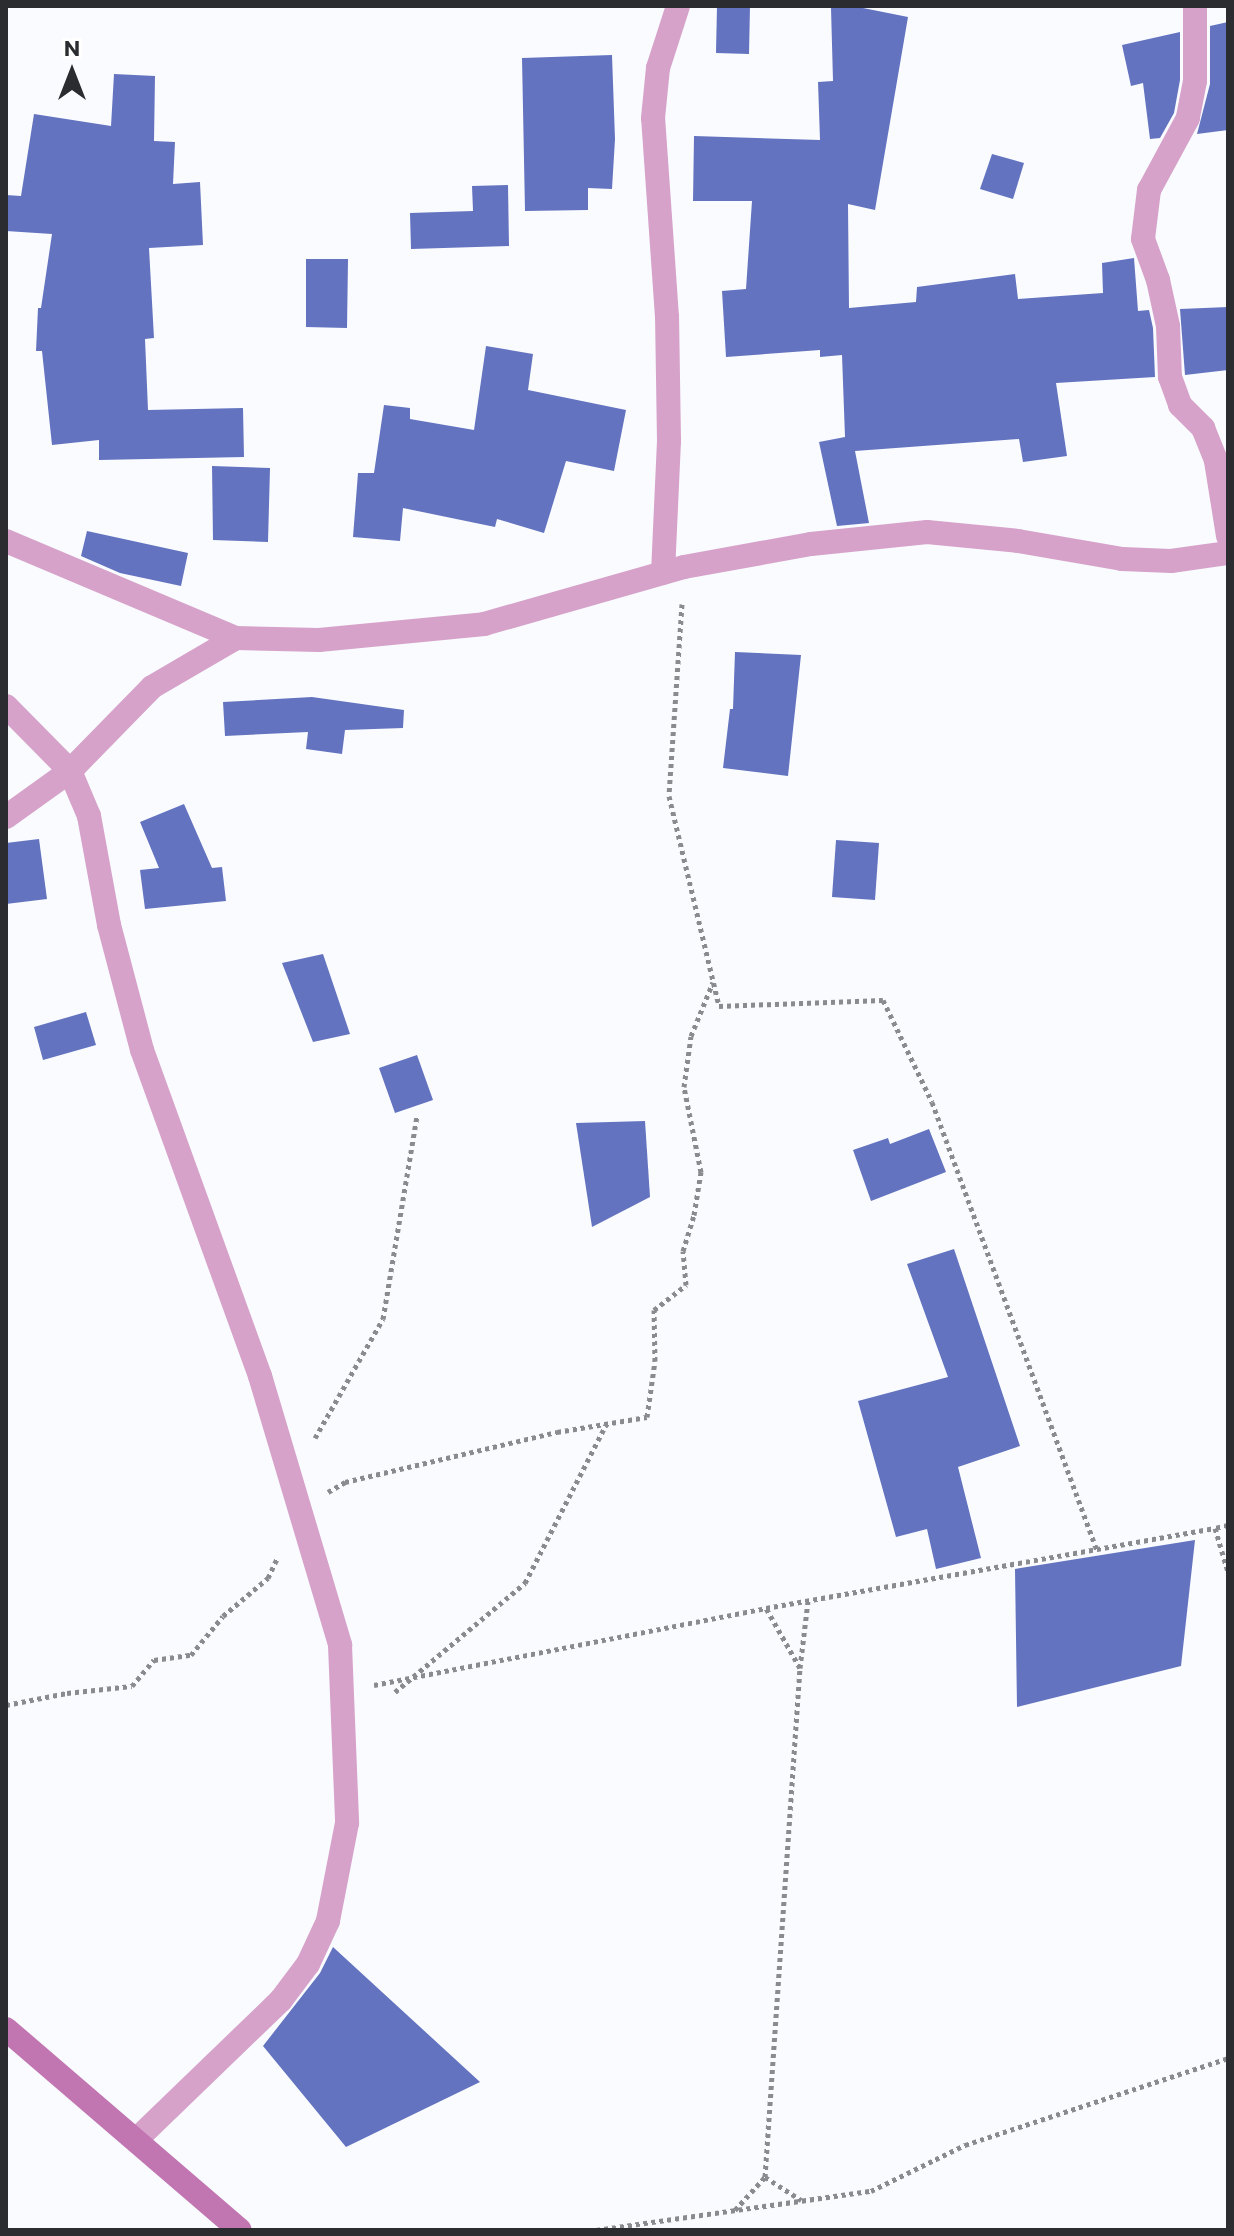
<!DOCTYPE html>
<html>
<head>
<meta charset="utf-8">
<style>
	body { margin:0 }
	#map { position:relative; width:1234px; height:2236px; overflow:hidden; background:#f9fbff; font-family:Commissioner,sans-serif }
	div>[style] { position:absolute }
	.building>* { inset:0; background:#6373bf }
	.path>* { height:5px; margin-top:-2.5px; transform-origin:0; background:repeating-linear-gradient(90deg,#898b8e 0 4px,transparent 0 8px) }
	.street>* { height:24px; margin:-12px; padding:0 12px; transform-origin:12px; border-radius:12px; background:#d6a2ca }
	.secondary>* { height:24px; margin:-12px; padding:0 12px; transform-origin:12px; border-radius:12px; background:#c175b1 }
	span { translate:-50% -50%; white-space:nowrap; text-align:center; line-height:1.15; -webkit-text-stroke:7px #fff; paint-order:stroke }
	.frame { position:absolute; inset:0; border:8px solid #2b2c2f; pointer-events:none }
	.north { position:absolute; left:32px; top:32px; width:80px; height:80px; -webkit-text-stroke:6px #fff; paint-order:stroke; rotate:0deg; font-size:22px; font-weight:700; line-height:32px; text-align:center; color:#2b2c2f }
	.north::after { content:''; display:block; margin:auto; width:28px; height:36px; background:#2b2c2f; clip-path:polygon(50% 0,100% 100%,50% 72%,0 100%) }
</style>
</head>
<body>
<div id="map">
	<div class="building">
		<div style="clip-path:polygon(717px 6px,750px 6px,749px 54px,716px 53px)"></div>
		<div style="clip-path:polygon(858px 7px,908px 17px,875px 210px,848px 204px,849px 308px,916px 302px,917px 287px,1015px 274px,1018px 299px,1103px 293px,1102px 263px,1134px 258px,1138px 311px,1149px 310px,1153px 328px,1155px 377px,1056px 383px,1067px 456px,1023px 462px,1019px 439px,855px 451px,869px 523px,837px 526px,819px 442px,845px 437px,842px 355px,820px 357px,820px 350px,726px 357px,722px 291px,746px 289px,752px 201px,693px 201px,694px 136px,820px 140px,818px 82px,833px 81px,831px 8px)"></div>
		<div style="clip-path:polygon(1228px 22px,1228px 130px,1197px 134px,1210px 84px,1210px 26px)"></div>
		<div style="clip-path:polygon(1180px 32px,1180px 80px,1174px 113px,1160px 138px,1150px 139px,1143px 83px,1131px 86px,1122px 45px)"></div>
		<div style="clip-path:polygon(612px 55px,615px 139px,612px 189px,588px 188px,588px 210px,525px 211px,522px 58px)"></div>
		<div style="clip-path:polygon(114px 74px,155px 76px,154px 141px,175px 142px,173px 184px,200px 182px,203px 245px,149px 248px,154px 338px,145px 339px,148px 410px,243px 408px,244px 457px,99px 460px,99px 440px,52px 445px,42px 351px,36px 351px,38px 308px,41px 308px,52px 234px,6px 231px,6px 195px,21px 196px,34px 114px,111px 126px)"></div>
		<div style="clip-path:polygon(992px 154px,1024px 163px,1013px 199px,980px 189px)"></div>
		<div style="clip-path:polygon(508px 185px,509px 246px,411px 249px,410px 213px,473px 211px,472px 186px)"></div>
		<div style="clip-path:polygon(306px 259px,348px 259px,347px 328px,306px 327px)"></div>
		<div style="clip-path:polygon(1228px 307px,1228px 370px,1185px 375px,1180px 309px)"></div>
		<div style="clip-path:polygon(486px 346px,533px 354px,528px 390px,626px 410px,614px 471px,566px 461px,544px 533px,497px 519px,495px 527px,403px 508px,400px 541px,353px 537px,358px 473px,374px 473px,384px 405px,410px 408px,410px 419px,474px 430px)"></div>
		<div style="clip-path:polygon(212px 466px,270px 468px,268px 542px,213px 540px)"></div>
		<div style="clip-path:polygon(87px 531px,188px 553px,181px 586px,120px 573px,81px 556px)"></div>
		<div style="clip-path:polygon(735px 652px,801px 655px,788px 776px,723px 768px,730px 709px,733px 709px)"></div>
		<div style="clip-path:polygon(312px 697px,404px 710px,403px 728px,345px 730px,342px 754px,306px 749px,308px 732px,225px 736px,223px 702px)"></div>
		<div style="clip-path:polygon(184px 804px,212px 868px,222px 867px,226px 901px,145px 909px,140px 870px,159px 868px,140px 822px)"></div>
		<div style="clip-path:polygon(39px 839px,47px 899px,6px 904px,6px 843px)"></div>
		<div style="clip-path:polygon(836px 840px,879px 843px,875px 900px,832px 897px)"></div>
		<div style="clip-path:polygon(323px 954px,350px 1034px,313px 1042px,282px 963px)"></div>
		<div style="clip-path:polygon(86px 1012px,96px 1045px,43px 1060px,34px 1027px)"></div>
		<div style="clip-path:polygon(417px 1055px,433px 1100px,395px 1113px,379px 1068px)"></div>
		<div style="clip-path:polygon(645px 1121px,650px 1197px,592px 1227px,576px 1123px)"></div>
		<div style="clip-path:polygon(929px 1129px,946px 1172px,871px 1201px,853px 1150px,888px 1138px,890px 1144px)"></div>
		<div style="clip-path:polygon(954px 1249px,1020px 1446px,958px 1467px,981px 1558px,936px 1569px,927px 1529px,896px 1537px,858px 1401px,948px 1377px,907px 1264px)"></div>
		<div style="clip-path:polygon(1195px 1540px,1181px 1666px,1017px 1707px,1015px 1569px)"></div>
		<div style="clip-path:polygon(333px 1947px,480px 2082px,346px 2147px,263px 2046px,320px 1973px)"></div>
	</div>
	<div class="path">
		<div style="left:682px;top:604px;width:192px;rotate:93.9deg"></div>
		<div style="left:669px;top:796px;width:216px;rotate:76.6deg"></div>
		<div style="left:719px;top:1006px;width:164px;rotate:-2.1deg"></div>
		<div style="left:883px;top:1000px;width:113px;rotate:64.3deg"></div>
		<div style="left:932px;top:1102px;width:477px;rotate:69.8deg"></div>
		<div style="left:315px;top:1438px;width:137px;rotate:-60.3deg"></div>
		<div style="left:383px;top:1319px;width:206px;rotate:-80.5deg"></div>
		<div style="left:328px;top:1492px;width:20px;rotate:-30deg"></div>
		<div style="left:345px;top:1482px;width:218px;rotate:-13.3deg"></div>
		<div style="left:557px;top:1432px;width:91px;rotate:-9.5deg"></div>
		<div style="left:647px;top:1417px;width:57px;rotate:-81.9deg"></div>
		<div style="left:655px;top:1361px;width:51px;rotate:-91.1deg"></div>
		<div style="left:654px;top:1310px;width:41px;rotate:-38deg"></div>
		<div style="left:686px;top:1285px;width:34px;rotate:-95deg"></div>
		<div style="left:683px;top:1251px;width:38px;rotate:-73deg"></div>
		<div style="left:694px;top:1215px;width:44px;rotate:-80.8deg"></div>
		<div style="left:701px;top:1172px;width:87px;rotate:-101.3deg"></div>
		<div style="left:684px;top:1087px;width:51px;rotate:-82.2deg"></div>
		<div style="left:691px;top:1036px;width:58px;rotate:-67.8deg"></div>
		<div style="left:1228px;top:1525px;width:13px;rotate:167deg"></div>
		<div style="left:1215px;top:1528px;width:46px;rotate:73.5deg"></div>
		<div style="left:800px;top:1668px;width:67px;rotate:-83.2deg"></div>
		<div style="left:374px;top:1685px;width:399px;rotate:-11.1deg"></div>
		<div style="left:766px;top:1608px;width:456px;rotate:-10.1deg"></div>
		<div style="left:395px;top:1692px;width:170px;rotate:-40deg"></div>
		<div style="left:525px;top:1583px;width:178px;rotate:-62.9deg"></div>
		<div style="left:6px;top:1705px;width:62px;rotate:-11.1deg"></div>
		<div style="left:67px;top:1693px;width:65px;rotate:-6.1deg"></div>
		<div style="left:132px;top:1686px;width:34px;rotate:-50deg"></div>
		<div style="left:154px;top:1660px;width:37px;rotate:-8deg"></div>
		<div style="left:191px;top:1655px;width:50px;rotate:-50.6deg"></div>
		<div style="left:223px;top:1616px;width:59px;rotate:-40.2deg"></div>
		<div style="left:268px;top:1578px;width:23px;rotate:-65deg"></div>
		<div style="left:765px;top:2177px;width:43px;rotate:32.6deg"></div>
		<div style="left:735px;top:2210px;width:45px;rotate:-47.7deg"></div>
		<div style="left:765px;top:2177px;width:510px;rotate:-86.07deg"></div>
		<div style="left:800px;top:1668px;width:69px;rotate:-119.5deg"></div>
		<div style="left:596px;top:2230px;width:278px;rotate:-8.1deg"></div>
		<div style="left:871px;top:2191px;width:105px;rotate:-26.1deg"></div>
		<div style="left:965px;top:2145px;width:277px;rotate:-18.3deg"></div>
	</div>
	<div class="street">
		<div style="left:1195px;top:6px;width:75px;rotate:90deg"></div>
		<div style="left:1195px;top:81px;width:38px;rotate:101deg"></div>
		<div style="left:1188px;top:118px;width:82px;rotate:118.4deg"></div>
		<div style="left:1149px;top:190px;width:49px;rotate:97deg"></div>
		<div style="left:1143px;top:239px;width:44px;rotate:69.9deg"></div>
		<div style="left:1158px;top:280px;width:47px;rotate:77.7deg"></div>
		<div style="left:1168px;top:326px;width:51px;rotate:87.8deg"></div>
		<div style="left:1170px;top:377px;width:30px;rotate:70deg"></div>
		<div style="left:1180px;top:405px;width:33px;rotate:45deg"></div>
		<div style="left:1203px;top:428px;width:35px;rotate:68deg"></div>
		<div style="left:1216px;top:461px;width:76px;rotate:80.9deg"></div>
		<div style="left:6px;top:541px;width:250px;rotate:22.9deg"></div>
		<div style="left:663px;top:573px;width:132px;rotate:-87.4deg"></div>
		<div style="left:669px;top:441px;width:124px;rotate:-90.9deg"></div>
		<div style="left:667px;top:317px;width:199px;rotate:-94deg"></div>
		<div style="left:653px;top:118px;width:50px;rotate:-84.3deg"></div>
		<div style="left:658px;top:68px;width:65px;rotate:-72.1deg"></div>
		<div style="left:6px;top:706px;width:91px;rotate:45.4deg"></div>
		<div style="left:70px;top:771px;width:49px;rotate:67.1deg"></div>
		<div style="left:89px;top:816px;width:111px;rotate:79.6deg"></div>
		<div style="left:109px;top:925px;width:129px;rotate:75.2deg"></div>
		<div style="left:142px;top:1050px;width:347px;rotate:70.1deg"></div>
		<div style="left:260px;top:1376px;width:281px;rotate:73.4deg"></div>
		<div style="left:340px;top:1645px;width:178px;rotate:87.7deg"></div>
		<div style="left:347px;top:1823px;width:100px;rotate:101deg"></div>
		<div style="left:328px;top:1921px;width:47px;rotate:114.9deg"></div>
		<div style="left:308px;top:1964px;width:45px;rotate:126.9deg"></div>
		<div style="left:281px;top:2000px;width:200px;rotate:136deg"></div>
		<div style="left:6px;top:817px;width:79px;rotate:-35.7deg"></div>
		<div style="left:70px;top:771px;width:117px;rotate:-45.7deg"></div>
		<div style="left:152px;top:687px;width:97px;rotate:-30.3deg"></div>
		<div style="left:236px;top:638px;width:83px;rotate:1.4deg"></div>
		<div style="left:319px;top:640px;width:166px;rotate:-5.5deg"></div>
		<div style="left:484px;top:624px;width:208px;rotate:-15.9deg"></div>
		<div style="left:684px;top:567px;width:129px;rotate:-10.3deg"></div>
		<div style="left:811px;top:544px;width:117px;rotate:-5.9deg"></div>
		<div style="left:927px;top:532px;width:91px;rotate:5.6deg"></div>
		<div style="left:1018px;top:541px;width:106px;rotate:9.8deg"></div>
		<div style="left:1122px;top:559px;width:49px;rotate:2.3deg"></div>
		<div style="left:1171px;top:561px;width:58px;rotate:-8deg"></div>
	</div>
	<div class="secondary">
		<div style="left:6px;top:2029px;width:308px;rotate:40.7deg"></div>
	</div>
	<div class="frame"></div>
	<div class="north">N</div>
</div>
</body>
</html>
